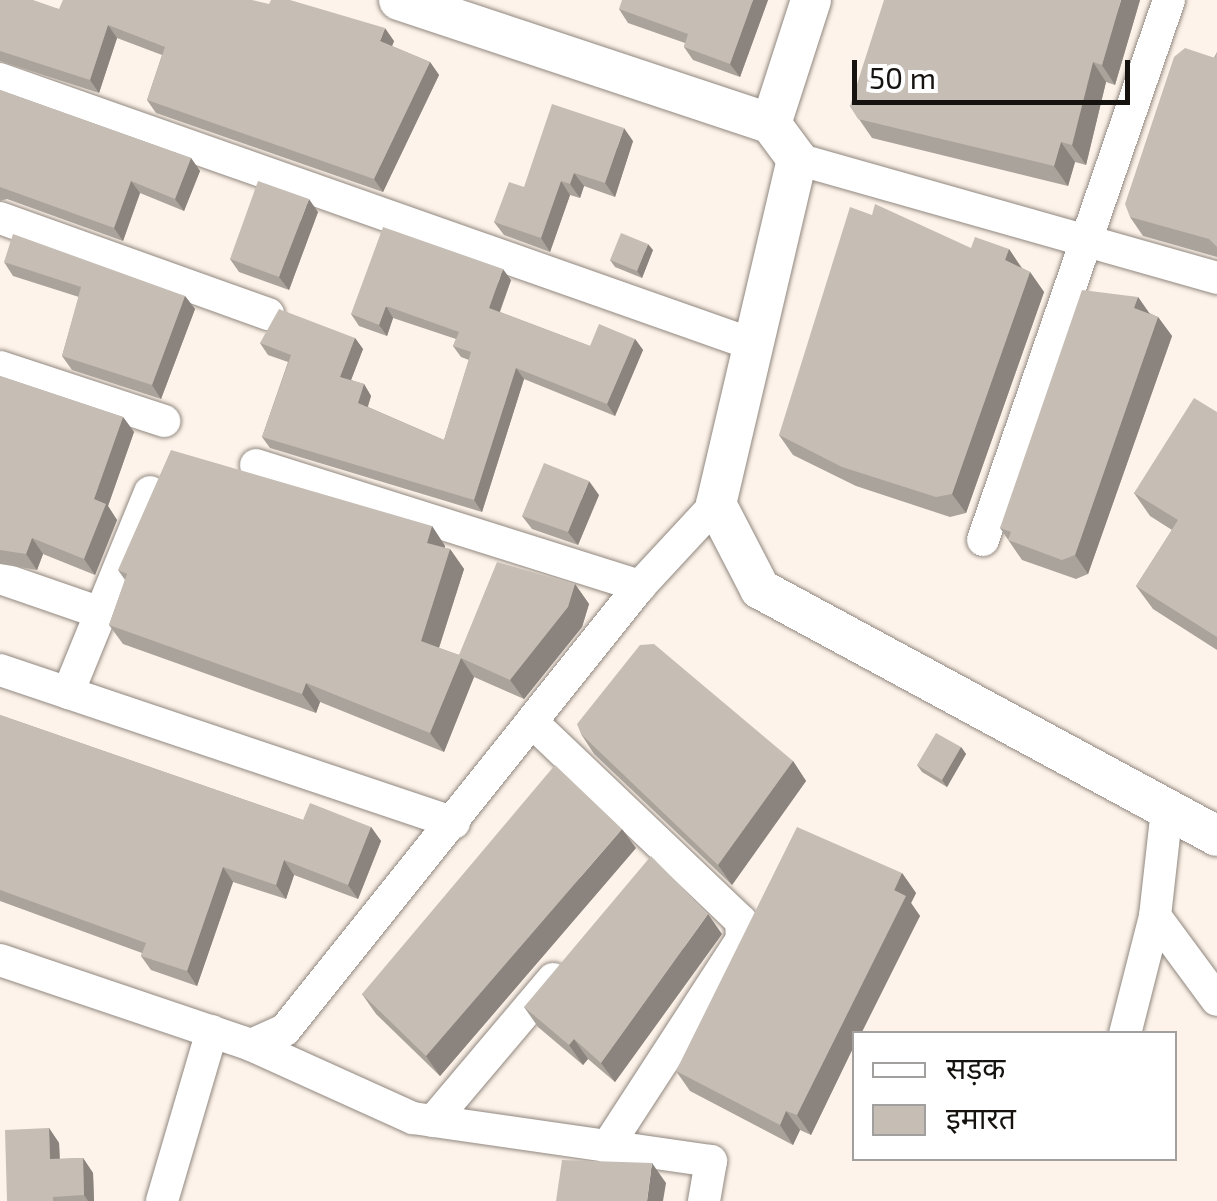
<!DOCTYPE html>
<html>
<head>
<meta charset="utf-8">
<style>
	body { margin:0 }
	#map { position:relative; width:1217px; height:1201px; overflow:hidden; background:#fdf3ea; font-family:"Exo 2","Noto Sans Devanagari",sans-serif }
	div>[style] { position:absolute }
	.roads { filter:drop-shadow(0 0 2px #90877f) drop-shadow(0 0 2px #90877f) }
	.minor>* { height:32px; margin:-16px; padding:0 16px; transform-origin:16px; border-radius:16px; background:#fff }
	.tertiary>* { height:40px; margin:-20px; padding:0 20px; transform-origin:20px; border-radius:20px; background:#fff }
	.wall>* { inset:0; background:#aaa39b }
	.shaded-wall>* { inset:0; background:#8b847e }
	.building>* { inset:0; background:#c6bdb4 }
	span { translate:-50% -50%; white-space:nowrap; text-align:center; line-height:1.15; -webkit-text-stroke:8px #fff; paint-order:stroke }
	.legend { position:absolute; left:852px; top:1031px; width:325px; height:130px; box-sizing:border-box; background:#fff; border:2px solid #a2a09f; margin:0; padding:12px 18px; list-style:none; font-size:30px; color:#16120f }
	.legend li { display:flex; align-items:center; gap:20px; height:50px }
	.legend b { width:50px; border:2px solid #a2a09f }
	.scale { position:absolute; left:852px; top:60px; width:278px; height:45px; box-sizing:border-box; border:5px solid #16120f; border-top:0; padding-left:12px; font-size:30px; line-height:35px; white-space:nowrap; color:#16120f; -webkit-text-stroke:8px #fff; paint-order:stroke }
</style>
</head>
<body>
<div id="map">
	<div class="roads">
		<div class="minor">
			<div style="left:0;top:79px;width:794px;rotate:19.42deg"></div>
			<div style="left:797px;top:159px;width:437px;rotate:15.8deg"></div>
			<div style="left:0;top:218px;width:285px;rotate:19.7deg"></div>
			<div style="left:0;top:367px;width:173px;rotate:18.2deg"></div>
			<div style="left:256px;top:465px;width:403px;rotate:17.5deg"></div>
			<div style="left:983px;top:540px;width:571px;rotate:-70.99deg"></div>
			<div style="left:0;top:578px;width:107px;rotate:19.1deg"></div>
			<div style="left:0;top:670px;width:479px;rotate:18.6deg"></div>
			<div style="left:68px;top:693px;width:217px;rotate:-67.8deg"></div>
			<div style="left:532px;top:722px;width:289px;rotate:43.6deg"></div>
			<div style="left:741px;top:921px;width:18px;rotate:87deg"></div>
			<div style="left:742px;top:939px;width:248px;rotate:123deg"></div>
			<div style="left:1155px;top:916px;width:104px;rotate:53.6deg"></div>
			<div style="left:0;top:960px;width:265px;rotate:18.7deg"></div>
			<div style="left:251px;top:1045px;width:37px;rotate:-24deg"></div>
			<div style="left:285px;top:1030px;width:568px;rotate:-51.36deg"></div>
			<div style="left:640px;top:586px;width:112px;rotate:-47.2deg"></div>
			<div style="left:1125px;top:1034px;width:122px;rotate:-75.7deg"></div>
			<div style="left:1155px;top:916px;width:108px;rotate:-83.6deg"></div>
			<div style="left:251px;top:1045px;width:178px;rotate:24.3deg"></div>
			<div style="left:413px;top:1118px;width:301px;rotate:8.2deg"></div>
			<div style="left:711px;top:1161px;width:41px;rotate:99.9deg"></div>
			<div style="left:433px;top:1121px;width:186px;rotate:-49.8deg"></div>
			<div style="left:162px;top:1201px;width:177px;rotate:-73.6deg"></div>
		</div>
		<div class="tertiary">
			<div style="left:399px;top:0;width:392px;rotate:18.4deg"></div>
			<div style="left:771px;top:124px;width:44px;rotate:53.4deg"></div>
			<div style="left:797px;top:159px;width:354px;rotate:103.2deg"></div>
			<div style="left:716px;top:504px;width:96px;rotate:62.6deg"></div>
			<div style="left:760px;top:589px;width:519px;rotate:28.39deg"></div>
			<div style="left:771px;top:124px;width:130px;rotate:-72.1deg"></div>
		</div>
	</div>
	<div class="wall">
		<div style="clip-path:polygon(0 0,59px 9px,394px 41px,392px 46px,430px 62px,439px 75px,383px 192px,156px 113px,147px 100px,162px 55px,117px 38px,99px 93px,0 61px)"></div>
		<div style="clip-path:polygon(768px 0,740px 77px,693px 60px,684px 47px,685px 43px,628px 23px,619px 9px)"></div>
		<div style="clip-path:polygon(1140px 0,1115px 85px,1106px 82px,1086px 165px,1075px 162px,1068px 186px,872px 138px,850px 106px)"></div>
		<div style="clip-path:polygon(1217px 52px,1217px 257px,1143px 236px,1130px 217px)"></div>
		<div style="clip-path:polygon(0 90px,191px 158px,200px 171px,184px 211px,140px 193px,123px 241px,7px 199px,0 201px)"></div>
		<div style="clip-path:polygon(633px 141px,615px 197px,584px 186px,580px 198px,570px 195px,550px 252px,504px 235px,494px 222px,524px 187px)"></div>
		<div style="clip-path:polygon(318px 212px,289px 290px,239px 272px,230px 259px)"></div>
		<div style="clip-path:polygon(971px 248px,1009px 249px,1022px 268px,1030px 272px,1044px 292px,966px 513px,950px 517px,856px 486px,793px 455px,779px 435px)"></div>
		<div style="clip-path:polygon(653px 250px,642px 278px,615px 267px,610px 260px)"></div>
		<div style="clip-path:polygon(4px 262px,185px 296px,195px 309px,161px 399px,72px 370px,62px 356px,79px 297px,13px 276px)"></div>
		<div style="clip-path:polygon(511px 280px,500px 312px,590px 346px,635px 339px,643px 350px,615px 416px,524px 379px,482px 512px,270px 448px,262px 437px,288px 362px,268px 355px,260px 343px,355px 338px,363px 349px,351px 380px,364px 384px,371px 396px,368px 407px,444px 440px,469px 360px,461px 357px,453px 346px,456px 339px,393px 318px,387px 336px,359px 326px,351px 314px)"></div>
		<div style="clip-path:polygon(1138px 297px,1149px 313px,1158px 317px,1172px 336px,1088px 574px,1076px 579px,1022px 560px,1000px 528px)"></div>
		<div style="clip-path:polygon(0 376px,123px 417px,134px 432px,108px 506px,117px 520px,95px 575px,43px 554px,37px 570px,0 564px)"></div>
		<div style="clip-path:polygon(1217px 412px,1217px 650px,1153px 609px,1136px 586px,1172px 530px,1150px 516px,1134px 493px)"></div>
		<div style="clip-path:polygon(599px 495px,578px 545px,532px 529px,522px 516px)"></div>
		<div style="clip-path:polygon(432px 526px,445px 546px,445px 548px,450px 549px,464px 569px,439px 648px,459px 655px,575px 584px,589px 604px,582px 627px,524px 699px,474px 677px,444px 752px,320px 702px,316px 713px,123px 644px,109px 625px,125px 580px,118px 570px)"></div>
		<div style="clip-path:polygon(0 715px,303px 820px,371px 827px,381px 841px,358px 899px,294px 875px,286px 899px,233px 882px,197px 986px,151px 970px,141px 956px,142px 953px,0 901px)"></div>
		<div style="clip-path:polygon(581px 734px,793px 761px,806px 781px,732px 885px,594px 754px)"></div>
		<div style="clip-path:polygon(961px 747px,966px 754px,947px 787px,922px 772px,917px 765px)"></div>
		<div style="clip-path:polygon(636px 848px,440px 1076px,376px 1014px,362px 994px)"></div>
		<div style="clip-path:polygon(902px 873px,916px 893px,911px 903px,920px 916px,854px 1034px,854px 1046px,811px 1135px,800px 1130px,793px 1145px,690px 1091px,676px 1071px)"></div>
		<div style="clip-path:polygon(722px 934px,615px 1082px,588px 1059px,583px 1065px,538px 1027px,524px 1007px)"></div>
		<div style="clip-path:polygon(49px 1128px,59px 1143px,60px 1159px,83px 1158px,93px 1173px,94px 1201px,7px 1201px)"></div>
	</div>
	<div class="shaded-wall">
		<div style="clip-path:polygon(753px 0,768px 0,740px 77px,730px 64px)"></div>
		<div style="clip-path:polygon(1121px 0,1140px 0,1115px 85px,1102px 65px)"></div>
		<div style="clip-path:polygon(108px 25px,117px 38px,99px 93px,90px 80px)"></div>
		<div style="clip-path:polygon(385px 28px,394px 41px,389px 54px,380px 41px)"></div>
		<div style="clip-path:polygon(430px 62px,439px 75px,383px 192px,374px 179px)"></div>
		<div style="clip-path:polygon(1093px 62px,1106px 82px,1086px 165px,1072px 145px)"></div>
		<div style="clip-path:polygon(624px 128px,633px 141px,615px 197px,605px 183px)"></div>
		<div style="clip-path:polygon(1061px 142px,1075px 162px,1068px 186px,1054px 166px)"></div>
		<div style="clip-path:polygon(191px 158px,200px 171px,184px 211px,175px 199px)"></div>
		<div style="clip-path:polygon(574px 173px,584px 186px,580px 198px,570px 184px)"></div>
		<div style="clip-path:polygon(131px 181px,140px 193px,123px 241px,114px 228px)"></div>
		<div style="clip-path:polygon(561px 181px,570px 195px,550px 252px,541px 238px)"></div>
		<div style="clip-path:polygon(309px 199px,318px 212px,289px 290px,279px 277px)"></div>
		<div style="clip-path:polygon(648px 244px,653px 250px,642px 278px,637px 271px)"></div>
		<div style="clip-path:polygon(1009px 249px,1022px 269px,1005px 260px)"></div>
		<div style="clip-path:polygon(503px 269px,511px 280px,497px 319px,489px 308px)"></div>
		<div style="clip-path:polygon(1030px 272px,1044px 292px,966px 513px,952px 494px)"></div>
		<div style="clip-path:polygon(185px 296px,195px 309px,161px 399px,152px 385px)"></div>
		<div style="clip-path:polygon(1138px 297px,1152px 317px,1134px 308px)"></div>
		<div style="clip-path:polygon(386px 306px,393px 318px,387px 336px,379px 325px)"></div>
		<div style="clip-path:polygon(1158px 317px,1172px 336px,1088px 574px,1075px 555px)"></div>
		<div style="clip-path:polygon(355px 338px,363px 349px,348px 388px,340px 377px)"></div>
		<div style="clip-path:polygon(635px 339px,643px 350px,615px 416px,607px 404px)"></div>
		<div style="clip-path:polygon(516px 368px,524px 379px,482px 512px,474px 500px)"></div>
		<div style="clip-path:polygon(364px 384px,371px 396px,365px 414px,358px 403px)"></div>
		<div style="clip-path:polygon(123px 417px,134px 432px,108px 506px,117px 520px,95px 575px,84px 559px,94px 499px)"></div>
		<div style="clip-path:polygon(589px 481px,599px 495px,578px 545px,568px 532px)"></div>
		<div style="clip-path:polygon(432px 526px,445px 546px,441px 562px,427px 543px)"></div>
		<div style="clip-path:polygon(32px 538px,43px 554px,37px 570px,26px 554px)"></div>
		<div style="clip-path:polygon(450px 549px,464px 569px,435px 660px,421px 641px)"></div>
		<div style="clip-path:polygon(575px 584px,589px 604px,582px 627px,524px 699px,510px 680px)"></div>
		<div style="clip-path:polygon(461px 658px,474px 677px,444px 752px,430px 733px)"></div>
		<div style="clip-path:polygon(306px 683px,320px 702px,316px 713px,302px 694px)"></div>
		<div style="clip-path:polygon(961px 747px,966px 754px,947px 787px,942px 780px)"></div>
		<div style="clip-path:polygon(793px 761px,806px 781px,732px 885px,718px 865px)"></div>
		<div style="clip-path:polygon(371px 827px,381px 841px,358px 899px,348px 885px)"></div>
		<div style="clip-path:polygon(622px 829px,636px 848px,440px 1076px,426px 1056px)"></div>
		<div style="clip-path:polygon(284px 860px,294px 875px,286px 899px,276px 885px)"></div>
		<div style="clip-path:polygon(223px 867px,233px 882px,197px 986px,187px 971px)"></div>
		<div style="clip-path:polygon(902px 873px,916px 893px,911px 903px,920px 916px,861px 1034px,854px 1034px,854px 1046px,811px 1135px,797px 1115px)"></div>
		<div style="clip-path:polygon(708px 914px,722px 934px,615px 1082px,601px 1063px)"></div>
		<div style="clip-path:polygon(574px 1039px,588px 1059px,583px 1065px,569px 1045px)"></div>
		<div style="clip-path:polygon(786px 1111px,800px 1130px,793px 1145px,780px 1125px)"></div>
		<div style="clip-path:polygon(49px 1128px,59px 1143px,60px 1174px,50px 1159px)"></div>
		<div style="clip-path:polygon(83px 1158px,93px 1173px,94px 1201px,88px 1201px,84px 1195px)"></div>
		<div style="clip-path:polygon(652px 1163px,666px 1183px,663px 1201px,647px 1201px)"></div>
	</div>
	<div class="building">
		<div style="clip-path:polygon(0 0,33px 0,59px 9px,63px 0,252px 0,269px 4px,271px 0,290px 0,385px 28px,380px 41px,430px 62px,374px 179px,147px 100px,165px 47px,108px 25px,90px 80px,0 51px)"></div>
		<div style="clip-path:polygon(622px 0,753px 0,730px 64px,684px 47px,688px 34px,619px 9px)"></div>
		<div style="clip-path:polygon(884px 0,1121px 0,1102px 65px,1093px 62px,1072px 145px,1061px 142px,1054px 166px,858px 119px,850px 106px)"></div>
		<div style="clip-path:polygon(1185px 48px,1215px 58px,1217px 52px,1217px 247px,1209px 239px,1130px 217px,1125px 204px,1174px 57px)"></div>
		<div style="clip-path:polygon(0 90px,191px 158px,175px 199px,131px 181px,114px 228px,0 187px)"></div>
		<div style="clip-path:polygon(552px 104px,624px 128px,605px 183px,574px 173px,570px 184px,561px 181px,541px 238px,494px 222px,509px 182px,524px 187px)"></div>
		<div style="clip-path:polygon(258px 181px,309px 199px,279px 277px,230px 259px)"></div>
		<div style="clip-path:polygon(875px 204px,971px 248px,975px 237px,1009px 249px,1005px 260px,1030px 272px,952px 494px,936px 497px,842px 467px,779px 435px,850px 207px,872px 215px)"></div>
		<div style="clip-path:polygon(383px 227px,503px 269px,489px 308px,590px 346px,599px 324px,635px 339px,607px 404px,516px 368px,474px 500px,262px 437px,291px 355px,260px 343px,279px 309px,355px 338px,340px 377px,364px 384px,358px 403px,444px 440px,471px 352px,453px 346px,459px 332px,386px 306px,379px 325px,351px 314px)"></div>
		<div style="clip-path:polygon(621px 233px,648px 244px,637px 271px,610px 260px)"></div>
		<div style="clip-path:polygon(13px 234px,185px 296px,152px 385px,62px 356px,81px 287px,4px 262px)"></div>
		<div style="clip-path:polygon(1082px 290px,1138px 297px,1134px 308px,1158px 317px,1075px 555px,1062px 560px,1008px 540px,1011px 532px,1000px 528px)"></div>
		<div style="clip-path:polygon(0 376px,123px 417px,94px 499px,106px 504px,84px 559px,32px 538px,26px 554px,0 550px)"></div>
		<div style="clip-path:polygon(1194px 398px,1217px 412px,1217px 637px,1136px 586px,1178px 520px,1134px 493px)"></div>
		<div style="clip-path:polygon(171px 450px,432px 526px,427px 543px,450px 549px,421px 641px,459px 655px,497px 562px,575px 584px,568px 607px,510px 680px,461px 658px,430px 733px,306px 683px,302px 694px,109px 625px,127px 574px,118px 570px)"></div>
		<div style="clip-path:polygon(544px 463px,589px 481px,568px 532px,522px 516px)"></div>
		<div style="clip-path:polygon(654px 644px,793px 761px,718px 865px,581px 734px,577px 724px,640px 645px)"></div>
		<div style="clip-path:polygon(0 715px,303px 820px,310px 803px,371px 827px,348px 885px,284px 860px,276px 885px,223px 867px,187px 971px,141px 956px,146px 943px,0 890px)"></div>
		<div style="clip-path:polygon(936px 733px,961px 747px,942px 780px,917px 765px)"></div>
		<div style="clip-path:polygon(555px 765px,622px 829px,426px 1056px,362px 994px)"></div>
		<div style="clip-path:polygon(797px 827px,902px 873px,894px 890px,906px 896px,797px 1115px,786px 1111px,780px 1125px,676px 1071px)"></div>
		<div style="clip-path:polygon(651px 856px,708px 914px,601px 1063px,574px 1039px,569px 1045px,524px 1007px)"></div>
		<div style="clip-path:polygon(49px 1128px,50px 1159px,83px 1158px,84px 1195px,53px 1197px,53px 1201px,7px 1201px,5px 1130px)"></div>
		<div style="clip-path:polygon(562px 1160px,652px 1163px,647px 1201px,556px 1201px)"></div>
	</div>
	<ul class="legend">
	<li><b style="height:12px;background:#fff"></b>सड़क</li>
	<li><b style="height:28px;background:#c6bdb4"></b>इमारत</li>
	</ul>
	<div class="scale">50 m</div>
</div>
</body>
</html>
